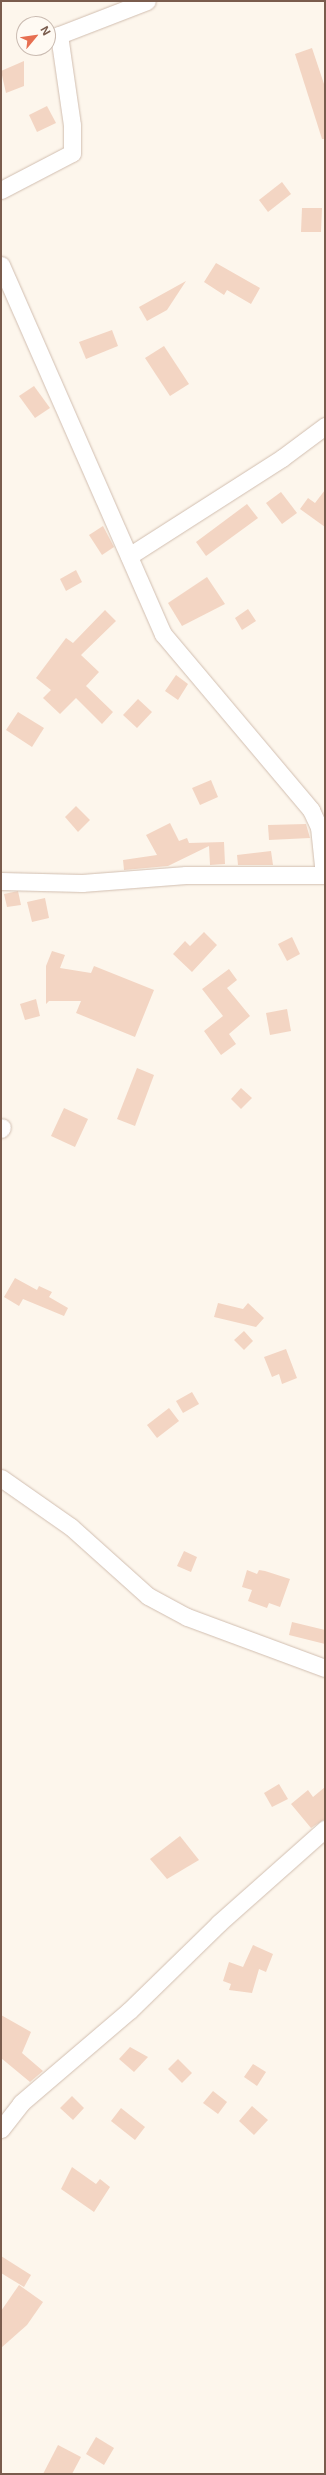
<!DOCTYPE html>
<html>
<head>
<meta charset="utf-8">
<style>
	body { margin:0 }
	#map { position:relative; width:326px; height:2475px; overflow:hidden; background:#fdf6ec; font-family:Inter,sans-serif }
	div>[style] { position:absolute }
	.building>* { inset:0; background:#f3d5c3 }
	.roads { filter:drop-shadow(0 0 1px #d1beb0) drop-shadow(0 0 1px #d1beb0) }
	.street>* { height:17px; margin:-8.5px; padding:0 8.5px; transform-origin:8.5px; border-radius:8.5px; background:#fff }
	span { translate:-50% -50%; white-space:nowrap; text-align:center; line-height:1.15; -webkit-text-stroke:3px #fffaf3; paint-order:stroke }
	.frame { position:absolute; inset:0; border:2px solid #7a5c4d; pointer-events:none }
	.north { position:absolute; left:16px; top:16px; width:40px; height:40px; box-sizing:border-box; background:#fffaf3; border:1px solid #cabbb1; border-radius:50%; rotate:61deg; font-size:11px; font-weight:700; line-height:16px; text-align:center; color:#7a5c4d }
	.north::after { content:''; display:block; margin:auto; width:14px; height:18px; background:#e76f51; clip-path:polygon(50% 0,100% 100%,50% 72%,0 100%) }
</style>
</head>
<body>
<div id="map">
	<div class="building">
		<div style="clip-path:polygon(312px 48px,325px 87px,325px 139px,322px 139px,295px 54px)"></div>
		<div style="clip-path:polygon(24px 61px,24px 86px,6px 93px,1px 71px)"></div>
		<div style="clip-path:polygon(47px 106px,56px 123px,37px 132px,29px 115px)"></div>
		<div style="clip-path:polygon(282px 182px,291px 194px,268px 212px,259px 200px)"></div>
		<div style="clip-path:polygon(302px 208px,322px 208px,321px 232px,301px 232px)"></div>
		<div style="clip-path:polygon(216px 263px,260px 288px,251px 304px,227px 290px,224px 295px,204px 282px)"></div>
		<div style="clip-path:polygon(186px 281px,167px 310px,147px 321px,139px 307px)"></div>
		<div style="clip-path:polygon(112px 330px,118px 346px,86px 359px,79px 342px)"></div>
		<div style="clip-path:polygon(164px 346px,189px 384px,170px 396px,145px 358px)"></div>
		<div style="clip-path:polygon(34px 386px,50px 408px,35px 418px,19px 396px)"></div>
		<div style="clip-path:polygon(325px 490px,325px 527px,300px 509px,308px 498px,315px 503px)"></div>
		<div style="clip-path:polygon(281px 492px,297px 513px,282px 524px,266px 503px)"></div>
		<div style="clip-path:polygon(247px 504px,258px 518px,206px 556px,196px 542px)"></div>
		<div style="clip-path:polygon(103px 526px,114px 547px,102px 555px,89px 535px)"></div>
		<div style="clip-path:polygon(76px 570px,82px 582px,66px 591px,60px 579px)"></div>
		<div style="clip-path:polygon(207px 577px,225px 604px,182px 626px,168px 603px)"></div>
		<div style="clip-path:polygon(248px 609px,256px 621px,242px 630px,235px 618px)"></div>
		<div style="clip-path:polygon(105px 610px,116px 621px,81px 655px,99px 672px,86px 686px,113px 712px,102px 724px,76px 698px,60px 714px,43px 698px,51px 690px,36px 678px,66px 638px,73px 643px)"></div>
		<div style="clip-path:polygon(176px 675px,188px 684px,178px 700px,165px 691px)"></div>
		<div style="clip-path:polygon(138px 699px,152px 712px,137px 728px,123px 715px)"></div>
		<div style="clip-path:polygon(18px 712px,44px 728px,32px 747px,6px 730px)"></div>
		<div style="clip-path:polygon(211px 780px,218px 797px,200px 805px,192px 788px)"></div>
		<div style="clip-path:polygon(76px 806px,90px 820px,78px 832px,65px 817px)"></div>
		<div style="clip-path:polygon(170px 823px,179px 841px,187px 838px,189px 843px,224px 842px,225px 864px,210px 865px,209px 846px,168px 866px,124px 870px,123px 860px,157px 855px,146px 835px)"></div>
		<div style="clip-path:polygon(306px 824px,310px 838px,269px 840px,268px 825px)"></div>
		<div style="clip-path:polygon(271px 851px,273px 865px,238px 865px,237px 855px)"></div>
		<div style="clip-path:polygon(18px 891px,21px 905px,7px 907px,4px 894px)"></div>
		<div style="clip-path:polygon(45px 898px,49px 918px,32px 922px,27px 902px)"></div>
		<div style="clip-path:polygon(204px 932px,217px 945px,192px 972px,173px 954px,185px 941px,190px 946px)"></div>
		<div style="clip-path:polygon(292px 937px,300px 954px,287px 961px,278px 944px)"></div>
		<div style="clip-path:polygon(52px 951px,65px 955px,60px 968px,91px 973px,94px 966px,154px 990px,135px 1037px,76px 1013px,81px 1001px,49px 1001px,46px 1004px,46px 966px)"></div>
		<div style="clip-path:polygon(229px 969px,237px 980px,227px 988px,250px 1016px,229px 1034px,236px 1044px,221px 1055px,204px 1031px,223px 1016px,202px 989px)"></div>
		<div style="clip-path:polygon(36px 999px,40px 1016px,25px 1020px,20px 1004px)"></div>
		<div style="clip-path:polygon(287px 1009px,291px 1031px,270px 1035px,266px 1013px)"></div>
		<div style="clip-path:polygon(137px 1068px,154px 1075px,135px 1126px,117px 1119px)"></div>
		<div style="clip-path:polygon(241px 1088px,252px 1098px,241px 1109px,231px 1099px)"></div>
		<div style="clip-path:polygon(64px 1108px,88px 1119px,75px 1147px,51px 1136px)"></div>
		<div style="clip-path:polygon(15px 1278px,37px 1290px,39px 1286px,52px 1292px,49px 1297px,68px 1308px,64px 1316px,23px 1299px,19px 1306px,4px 1297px)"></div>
		<div style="clip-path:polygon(218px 1303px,243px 1309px,248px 1303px,264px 1318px,256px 1327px,214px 1317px)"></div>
		<div style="clip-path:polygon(244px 1331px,253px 1341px,244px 1350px,234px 1340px)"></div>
		<div style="clip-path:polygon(286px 1349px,297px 1378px,282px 1384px,279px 1374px,272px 1377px,264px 1357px)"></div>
		<div style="clip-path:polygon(192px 1392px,199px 1404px,183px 1413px,176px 1401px)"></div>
		<div style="clip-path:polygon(169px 1408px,179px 1421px,157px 1438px,147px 1425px)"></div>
		<div style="clip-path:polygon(184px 1551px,197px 1557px,191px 1572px,177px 1566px)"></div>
		<div style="clip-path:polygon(247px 1570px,257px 1574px,259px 1570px,265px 1571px,290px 1579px,280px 1607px,269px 1603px,267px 1608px,248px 1601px,252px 1590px,242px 1587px)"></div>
		<div style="clip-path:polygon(292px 1622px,325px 1630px,325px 1644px,289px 1635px)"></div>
		<div style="clip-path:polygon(279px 1784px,288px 1799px,272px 1807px,264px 1793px)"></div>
		<div style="clip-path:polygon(325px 1787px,325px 1819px,311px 1828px,291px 1804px,308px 1790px,313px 1797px)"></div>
		<div style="clip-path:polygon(180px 1836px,199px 1860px,167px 1879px,150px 1859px)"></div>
		<div style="clip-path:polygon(253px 1945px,273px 1954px,266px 1972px,259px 1969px,252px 1993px,229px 1990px,231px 1984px,223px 1981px,229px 1962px,243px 1967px)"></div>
		<div style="clip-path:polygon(1px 2015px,31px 2032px,22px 2053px,43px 2071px,30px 2082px,1px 2058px)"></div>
		<div style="clip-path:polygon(130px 2047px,148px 2057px,134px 2072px,119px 2059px)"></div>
		<div style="clip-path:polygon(178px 2059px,192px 2073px,182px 2083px,168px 2069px)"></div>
		<div style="clip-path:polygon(253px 2064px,266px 2072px,257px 2086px,244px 2077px)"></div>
		<div style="clip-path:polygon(213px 2091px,227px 2102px,218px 2114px,203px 2103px)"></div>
		<div style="clip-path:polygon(72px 2096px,84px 2108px,73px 2120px,60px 2108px)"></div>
		<div style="clip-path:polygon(252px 2106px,268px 2120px,254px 2135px,239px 2121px)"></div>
		<div style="clip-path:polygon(121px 2108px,145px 2127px,135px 2140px,111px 2121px)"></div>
		<div style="clip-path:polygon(72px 2167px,96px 2184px,100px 2179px,110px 2187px,94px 2212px,61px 2189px)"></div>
		<div style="clip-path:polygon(1px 2256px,31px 2275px,24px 2287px,1px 2273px)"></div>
		<div style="clip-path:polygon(19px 2285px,43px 2302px,27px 2325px,1px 2348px,1px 2311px)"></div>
		<div style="clip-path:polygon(96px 2437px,114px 2448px,104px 2465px,86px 2454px)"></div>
		<div style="clip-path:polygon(58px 2445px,81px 2457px,72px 2474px,43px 2474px)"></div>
	</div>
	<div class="roads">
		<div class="street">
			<div style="left:1px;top:190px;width:80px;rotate:-27.5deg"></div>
			<div style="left:72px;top:153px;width:28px;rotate:-90deg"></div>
			<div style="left:72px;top:125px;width:91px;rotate:-98.2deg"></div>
			<div style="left:59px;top:35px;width:94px;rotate:-21.1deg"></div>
			<div style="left:1px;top:265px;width:403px;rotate:66.3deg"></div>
			<div style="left:163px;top:634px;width:230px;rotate:49.9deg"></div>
			<div style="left:311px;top:810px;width:19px;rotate:65deg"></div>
			<div style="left:319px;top:827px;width:48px;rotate:84.1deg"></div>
			<div style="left:129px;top:556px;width:182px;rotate:-32.6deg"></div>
			<div style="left:282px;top:458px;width:54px;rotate:-36.7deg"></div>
			<div style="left:1px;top:881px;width:81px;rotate:1.4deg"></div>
			<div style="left:82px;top:883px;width:104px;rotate:-4.4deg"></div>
			<div style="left:186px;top:875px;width:139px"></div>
			<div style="left:1px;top:1129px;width:2px;rotate:-63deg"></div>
			<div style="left:1px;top:1478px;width:85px;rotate:35deg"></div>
			<div style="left:71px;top:1527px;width:103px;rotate:41.9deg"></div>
			<div style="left:148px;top:1596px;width:44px;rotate:28.3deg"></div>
			<div style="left:187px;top:1617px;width:147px;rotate:20.3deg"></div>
			<div style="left:1px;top:2129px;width:33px;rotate:-52deg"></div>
			<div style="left:21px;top:2103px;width:143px;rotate:-40.5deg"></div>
			<div style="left:130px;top:2010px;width:124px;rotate:-44.3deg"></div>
			<div style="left:219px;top:1923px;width:142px;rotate:-41.6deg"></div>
		</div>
	</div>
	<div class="frame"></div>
	<div class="north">N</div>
</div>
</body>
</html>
